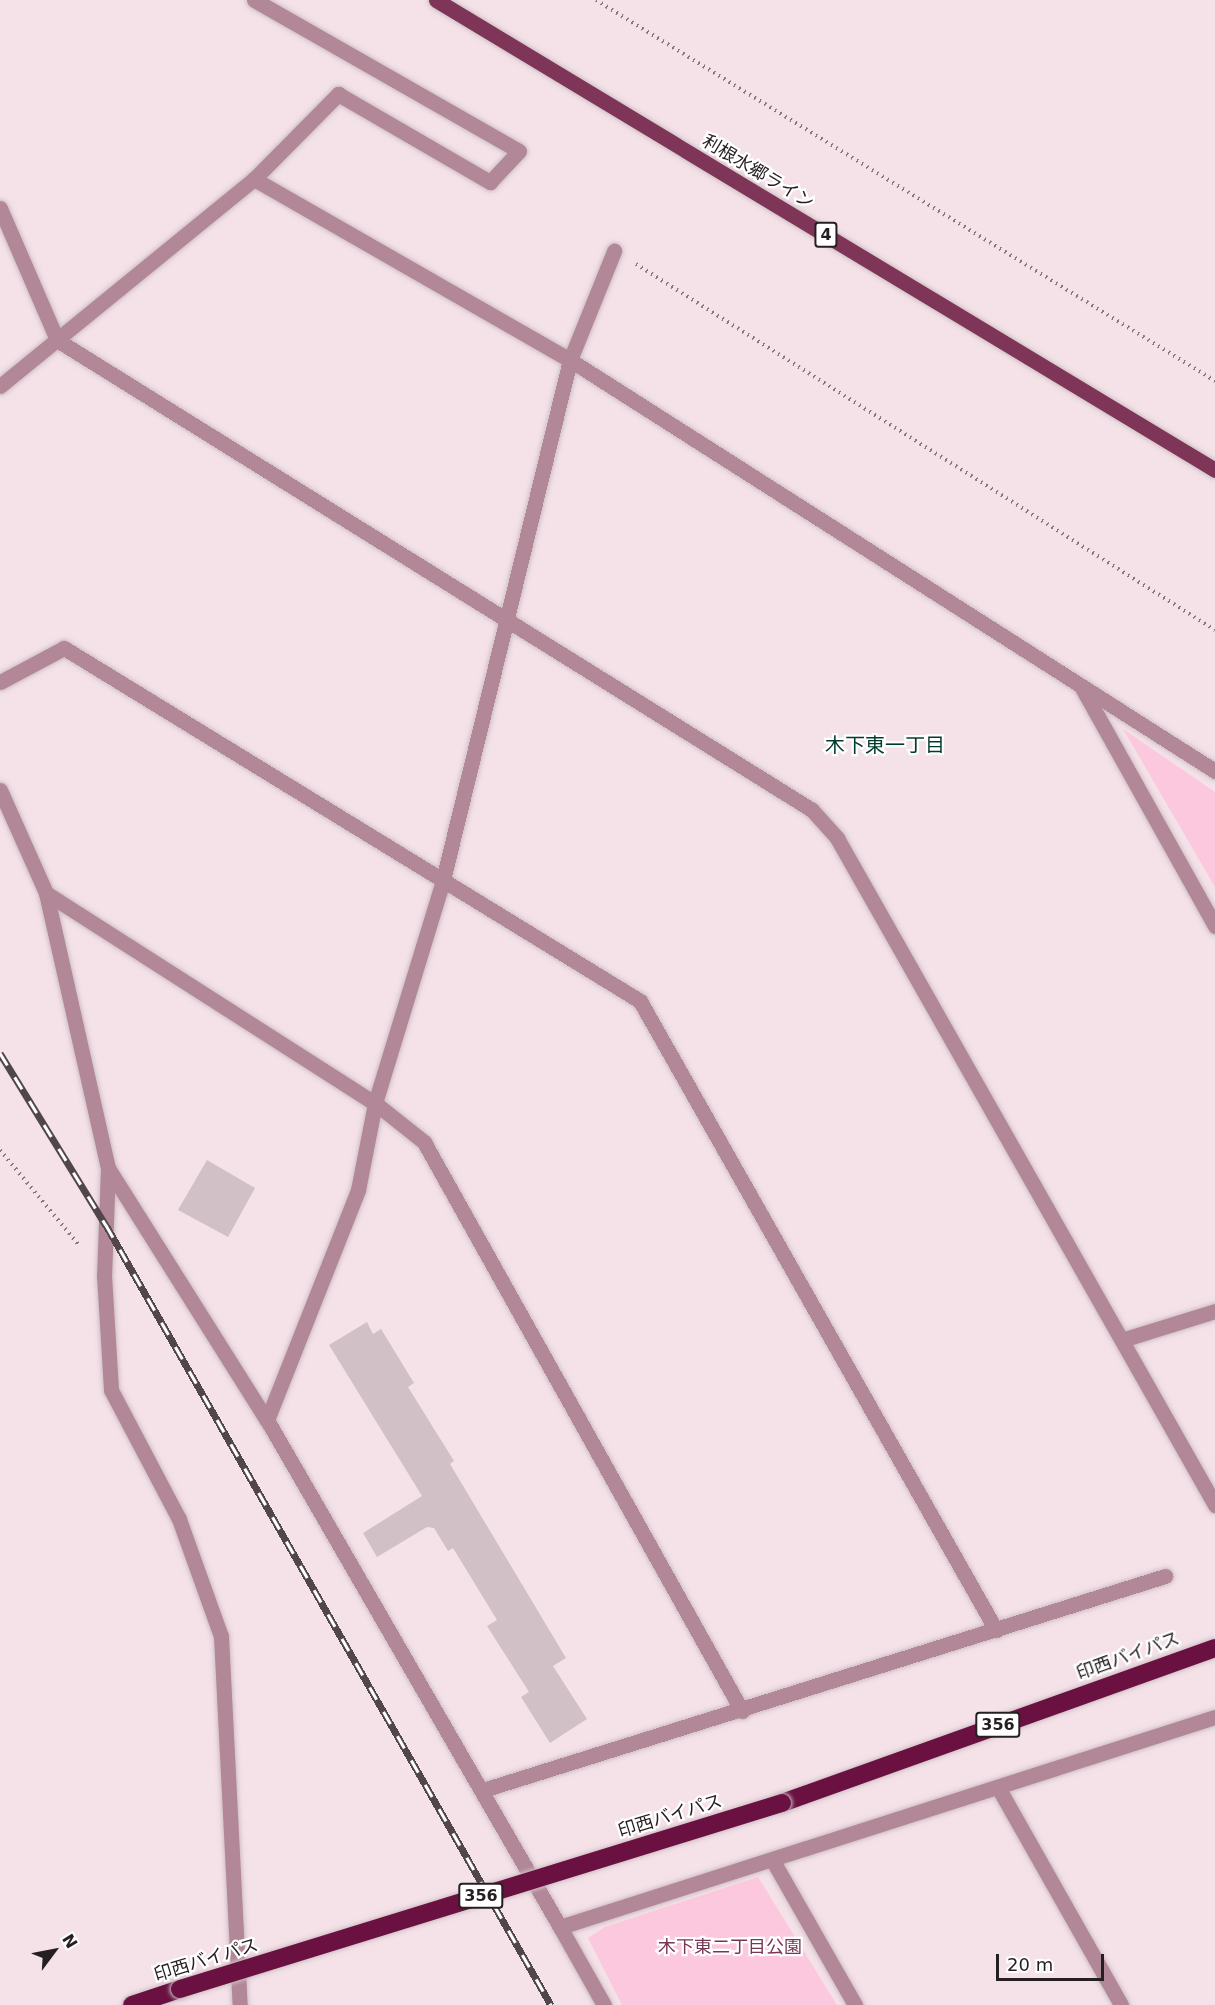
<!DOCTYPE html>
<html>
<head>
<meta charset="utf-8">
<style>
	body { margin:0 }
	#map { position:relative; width:1215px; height:2005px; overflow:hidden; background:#f4e2e8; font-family:"DejaVu Sans","Noto Sans JP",sans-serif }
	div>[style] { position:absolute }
	.green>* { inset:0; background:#fcc8dd }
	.building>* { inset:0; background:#d2c0c7 }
	.path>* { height:4px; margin-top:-2px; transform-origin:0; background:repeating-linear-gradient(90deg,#84787c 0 1.5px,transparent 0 6px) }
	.roads { filter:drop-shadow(0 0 2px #cfbfc4) drop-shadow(0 0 2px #cfbfc4) }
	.minor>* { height:15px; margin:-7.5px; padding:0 7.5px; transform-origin:7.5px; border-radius:7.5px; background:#b28798 }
	.major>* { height:15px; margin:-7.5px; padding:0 7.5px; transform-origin:7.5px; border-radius:7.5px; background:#7e3558 }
	.highway>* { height:18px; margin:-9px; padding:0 9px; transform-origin:9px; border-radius:9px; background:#6a1142 }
	.rail>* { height:7px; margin-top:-3.5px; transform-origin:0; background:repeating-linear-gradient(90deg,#fff 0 14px,#51474b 0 28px); box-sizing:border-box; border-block:2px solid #51474b }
	.bridges { filter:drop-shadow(0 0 2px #cfbfc4) drop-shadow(0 0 2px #cfbfc4) }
	.highway-bridge>* { height:18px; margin:-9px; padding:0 9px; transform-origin:9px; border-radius:9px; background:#6a1142 }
	span { translate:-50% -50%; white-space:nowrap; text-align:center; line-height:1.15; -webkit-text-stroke:4.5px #fff; paint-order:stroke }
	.shield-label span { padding:2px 4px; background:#fff; border:2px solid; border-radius:4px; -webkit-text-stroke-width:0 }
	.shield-label { font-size:16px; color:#261f22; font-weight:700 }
	.street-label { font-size:18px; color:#261f22 }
	.park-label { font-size:18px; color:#783655 }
	.neighbourhood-label { font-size:20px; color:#003a2d }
	.north { position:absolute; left:24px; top:1921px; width:60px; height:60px; -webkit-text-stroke:4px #fff; paint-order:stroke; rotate:58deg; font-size:16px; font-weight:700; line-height:24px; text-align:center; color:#261f22 }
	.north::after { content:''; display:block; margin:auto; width:21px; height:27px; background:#261f22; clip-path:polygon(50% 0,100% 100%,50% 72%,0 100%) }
	.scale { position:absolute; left:996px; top:1954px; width:108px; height:27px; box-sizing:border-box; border:3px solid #261f22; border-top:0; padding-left:8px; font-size:18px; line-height:21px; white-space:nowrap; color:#261f22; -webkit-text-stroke:4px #fff; paint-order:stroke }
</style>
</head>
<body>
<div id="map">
	<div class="green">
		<div style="clip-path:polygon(1123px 729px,1215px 792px,1215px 887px)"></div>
		<div style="clip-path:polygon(758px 1877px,837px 2005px,622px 2005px,588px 1938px,605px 1927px)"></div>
	</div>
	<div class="building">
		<div style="clip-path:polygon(207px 1160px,255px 1188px,228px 1237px,178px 1210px)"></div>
		<div style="clip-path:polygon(367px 1322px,373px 1334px,381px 1329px,414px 1383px,408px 1387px,454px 1461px,450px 1464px,566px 1658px,553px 1666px,587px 1719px,550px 1743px,521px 1697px,529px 1692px,487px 1626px,497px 1620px,453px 1548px,448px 1551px,434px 1528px,427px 1527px,377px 1557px,363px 1533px,422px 1496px,329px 1345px)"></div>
	</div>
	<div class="path">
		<div style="left:596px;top:0;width:727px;rotate:31.61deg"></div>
		<div style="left:636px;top:264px;width:685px;rotate:32.3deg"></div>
		<div style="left:0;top:1150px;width:122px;rotate:50.3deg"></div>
	</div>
	<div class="roads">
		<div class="minor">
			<div style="left:254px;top:179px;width:364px;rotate:29.8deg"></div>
			<div style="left:570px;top:360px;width:765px;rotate:32.51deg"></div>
			<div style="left:0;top:208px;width:144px;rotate:66.6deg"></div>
			<div style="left:57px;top:340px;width:889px;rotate:31.9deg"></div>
			<div style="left:812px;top:810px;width:38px;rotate:48deg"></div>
			<div style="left:837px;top:838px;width:767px;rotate:60.46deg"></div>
			<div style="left:0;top:386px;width:328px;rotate:-39.2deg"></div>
			<div style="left:254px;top:179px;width:120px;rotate:-45.3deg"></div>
			<div style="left:338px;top:94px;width:176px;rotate:30.1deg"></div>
			<div style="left:490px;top:182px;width:42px;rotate:-46.9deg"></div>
			<div style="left:519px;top:151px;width:305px;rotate:-150.3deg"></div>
			<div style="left:0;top:682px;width:72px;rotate:-28deg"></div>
			<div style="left:64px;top:648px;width:676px;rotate:31.5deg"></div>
			<div style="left:640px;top:1001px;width:723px;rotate:60.49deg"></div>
			<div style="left:1082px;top:688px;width:273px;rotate:60.8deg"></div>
			<div style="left:0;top:790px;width:113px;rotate:65.9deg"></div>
			<div style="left:46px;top:893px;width:282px;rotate:77.3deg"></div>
			<div style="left:108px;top:1168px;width:298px;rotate:57.8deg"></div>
			<div style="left:46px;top:893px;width:390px;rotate:32.6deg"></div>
			<div style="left:375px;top:1103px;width:63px;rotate:38.5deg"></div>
			<div style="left:424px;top:1142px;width:652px;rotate:60.8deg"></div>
			<div style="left:108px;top:1168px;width:107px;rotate:92.1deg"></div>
			<div style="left:104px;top:1275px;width:115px;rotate:86.5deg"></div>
			<div style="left:111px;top:1390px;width:146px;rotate:62.2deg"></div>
			<div style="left:179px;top:1519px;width:124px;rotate:70.3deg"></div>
			<div style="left:221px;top:1636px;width:369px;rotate:87.1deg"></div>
			<div style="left:1125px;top:1339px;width:94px;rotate:-17.3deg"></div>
			<div style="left:999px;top:1789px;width:248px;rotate:60.5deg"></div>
			<div style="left:483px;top:1790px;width:715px;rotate:-17.42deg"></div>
			<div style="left:773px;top:1861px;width:166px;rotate:60.3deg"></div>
			<div style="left:560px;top:1927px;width:586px;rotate:-120.02deg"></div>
			<div style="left:267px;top:1420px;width:247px;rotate:-68.4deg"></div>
			<div style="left:358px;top:1190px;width:89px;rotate:-78.9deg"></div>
			<div style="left:375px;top:1103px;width:233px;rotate:-73deg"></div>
			<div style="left:443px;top:880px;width:535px;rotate:-76.28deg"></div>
			<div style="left:570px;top:360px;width:118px;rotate:-68deg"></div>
			<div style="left:604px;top:2005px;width:90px;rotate:-119.4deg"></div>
			<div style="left:560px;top:1927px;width:688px;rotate:-17.78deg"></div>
		</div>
		<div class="major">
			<div style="left:436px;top:0;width:910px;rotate:31.1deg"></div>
		</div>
		<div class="highway">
			<div style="left:782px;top:1803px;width:460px;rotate:-19.7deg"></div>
			<div style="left:132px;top:2005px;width:51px;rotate:-18.4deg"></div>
		</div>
	</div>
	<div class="rail">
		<div style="left:0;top:1053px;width:202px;rotate:58.4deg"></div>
		<div style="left:106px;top:1225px;width:898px;rotate:60.29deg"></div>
	</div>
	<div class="bridges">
		<div class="highway-bridge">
			<div style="left:180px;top:1989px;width:630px;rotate:-17.17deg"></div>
		</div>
	</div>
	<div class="shield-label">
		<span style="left:826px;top:235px">4</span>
		<span style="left:998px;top:1725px">356</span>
		<span style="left:481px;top:1896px">356</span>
	</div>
	<div class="street-label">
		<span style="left:758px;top:172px;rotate:31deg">利根水郷ライン</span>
		<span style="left:1128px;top:1656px;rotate:-20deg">印西バイパス</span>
		<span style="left:670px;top:1816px;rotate:-17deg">印西バイパス</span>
		<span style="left:206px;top:1960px;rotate:-17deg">印西バイパス</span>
	</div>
	<div class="park-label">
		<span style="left:730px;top:1947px">木下東二丁目公園</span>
	</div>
	<div class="neighbourhood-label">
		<span style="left:885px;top:745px">木下東一丁目</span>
	</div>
	<div class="north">N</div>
	<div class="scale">20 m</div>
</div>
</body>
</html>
